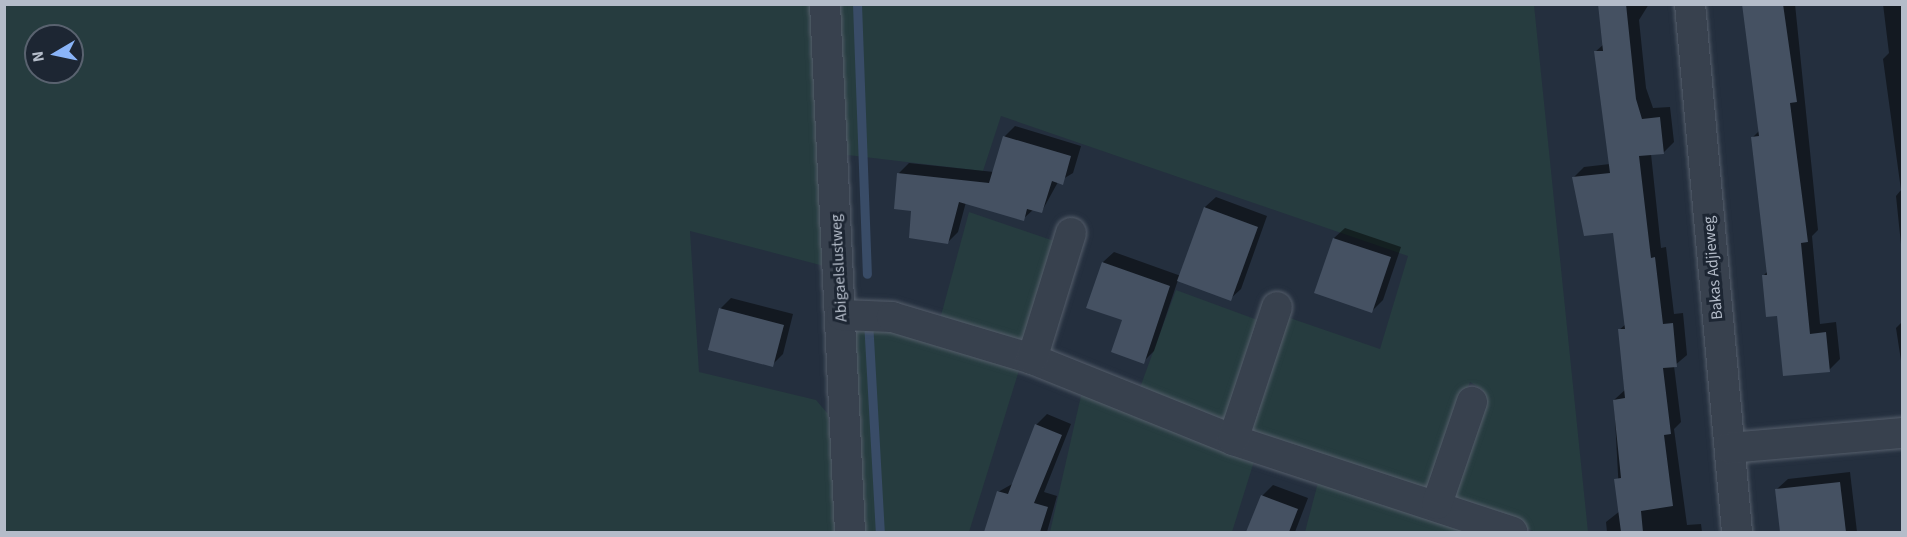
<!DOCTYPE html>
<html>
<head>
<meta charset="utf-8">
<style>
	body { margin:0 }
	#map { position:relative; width:1907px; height:537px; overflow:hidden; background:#242f3e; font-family:"Source Sans 3",sans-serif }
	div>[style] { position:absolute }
	.green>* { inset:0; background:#263c3f }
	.shadow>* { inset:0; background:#0007 }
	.stream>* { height:9px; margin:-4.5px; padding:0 4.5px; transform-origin:4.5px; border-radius:4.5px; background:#394c67 }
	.building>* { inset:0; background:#455162 }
	.roads { filter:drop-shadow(0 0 2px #565f6c) drop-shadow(0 0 2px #565f6c) }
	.street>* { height:30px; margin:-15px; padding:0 15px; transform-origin:15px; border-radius:15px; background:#38414e }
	span { translate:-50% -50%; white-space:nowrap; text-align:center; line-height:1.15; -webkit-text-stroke:6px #1d2633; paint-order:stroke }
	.street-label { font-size:16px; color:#b4bcc9 }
	.frame { position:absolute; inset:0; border:6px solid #b4bcc9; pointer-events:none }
	.north { position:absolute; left:24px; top:24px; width:60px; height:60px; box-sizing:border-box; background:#1d2633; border:2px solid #59626f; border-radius:50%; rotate:261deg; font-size:16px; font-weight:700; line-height:24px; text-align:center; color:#b4bcc9 }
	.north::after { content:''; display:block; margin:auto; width:21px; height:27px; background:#8ab4f8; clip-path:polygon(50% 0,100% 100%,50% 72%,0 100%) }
</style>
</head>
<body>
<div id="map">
	<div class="green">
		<div style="clip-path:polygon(evenodd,4px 5px,811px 5px,824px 266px,690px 231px,699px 372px,816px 400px,828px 414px,841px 532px,5px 532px,4px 5px,36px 36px,72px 36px,72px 72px,36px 72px,36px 36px)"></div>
		<div style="clip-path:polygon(832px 5px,1534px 5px,1588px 532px,1536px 532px,1449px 499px,1483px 390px,1470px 382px,1430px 493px,1245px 435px,1284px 316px,1380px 349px,1408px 256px,1001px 116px,983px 171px,839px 154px)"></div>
		<div style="clip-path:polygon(969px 212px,1060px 243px,1023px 347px,939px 323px)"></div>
		<div style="clip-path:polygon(1176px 290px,1263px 322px,1228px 431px,1138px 393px)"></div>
		<div style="clip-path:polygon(858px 329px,892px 330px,1020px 367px,969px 532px,865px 532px,852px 332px)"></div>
		<div style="clip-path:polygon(1083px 387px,1256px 455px,1232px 532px,1050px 532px)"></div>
		<div style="clip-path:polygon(1320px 475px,1487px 532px,1305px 532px)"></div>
	</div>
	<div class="shadow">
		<div style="clip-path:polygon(1599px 4px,1649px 4px,1639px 20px,1646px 88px,1653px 108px,1670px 107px,1674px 142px,1663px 153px,1651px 154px,1661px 248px,1666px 247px,1674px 314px,1683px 313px,1687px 355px,1674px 366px,1681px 422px,1674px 429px,1687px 525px,1701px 524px,1702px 532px,1607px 532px,1606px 522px,1620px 511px,1614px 400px,1626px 389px,1619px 330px,1626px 324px,1615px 231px,1573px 178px,1584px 167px,1610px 164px,1595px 52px,1604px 44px)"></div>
		<div style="clip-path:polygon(1744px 4px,1795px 4px,1818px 230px,1812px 236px,1820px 324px,1836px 322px,1840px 359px,1829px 370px,1778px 315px,1763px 276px,1768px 271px,1752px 138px,1759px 131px)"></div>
		<div style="clip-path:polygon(1883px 4px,1902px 4px,1902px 254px,1896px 196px,1901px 190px,1883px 59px,1889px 53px)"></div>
		<div style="clip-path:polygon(1015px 126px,1081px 146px,1073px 173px,1058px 182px,1042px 211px,1034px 209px,1023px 219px,966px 202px,958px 232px,948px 242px,912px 209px,899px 173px,909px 163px,994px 172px,1005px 136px)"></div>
		<div style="clip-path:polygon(1216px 197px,1267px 216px,1241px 289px,1230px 299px,1178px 280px,1154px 351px,1143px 362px,1124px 319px,1088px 307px,1103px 262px,1114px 252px,1181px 276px,1205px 207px)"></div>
		<div style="clip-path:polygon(1345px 228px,1401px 247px,1383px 300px,1372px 311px,1334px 238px)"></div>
		<div style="clip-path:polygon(731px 298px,793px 314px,783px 354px,772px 365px,720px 309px)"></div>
		<div style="clip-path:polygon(1902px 322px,1902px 367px,1896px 328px)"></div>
		<div style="clip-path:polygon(1047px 414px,1071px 424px,1044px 492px,1057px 496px,1047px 532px,986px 532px,998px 492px,1014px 483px,1036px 425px)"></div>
		<div style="clip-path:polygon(1850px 472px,1857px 532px,1784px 532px,1777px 489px,1788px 479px)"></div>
		<div style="clip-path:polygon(1273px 485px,1308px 498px,1295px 532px,1248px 532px,1262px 496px)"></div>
	</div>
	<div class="stream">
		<div style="left:857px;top:4px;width:270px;rotate:87.9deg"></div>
		<div style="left:868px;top:320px;width:212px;rotate:86.8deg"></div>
	</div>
	<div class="building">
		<div style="clip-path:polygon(1598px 4px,1626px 4px,1636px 99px,1642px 119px,1660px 117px,1664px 154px,1639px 156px,1651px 258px,1655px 257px,1663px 324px,1673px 323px,1677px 367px,1663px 368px,1671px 434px,1664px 435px,1673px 506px,1641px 511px,1643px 532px,1621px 532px,1614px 479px,1621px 478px,1613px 400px,1625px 398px,1618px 329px,1625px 329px,1613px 233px,1584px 236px,1572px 177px,1610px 173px,1594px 51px,1603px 51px)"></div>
		<div style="clip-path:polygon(1742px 4px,1783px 4px,1797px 102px,1790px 103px,1808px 242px,1801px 243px,1810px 334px,1826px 332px,1830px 372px,1783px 376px,1777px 316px,1766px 317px,1762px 275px,1767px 275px,1751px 137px,1759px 136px)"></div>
		<div style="clip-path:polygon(1003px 136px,1071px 156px,1063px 185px,1052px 181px,1042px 213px,1027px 209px,1024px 221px,959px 202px,948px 244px,909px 238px,911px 211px,894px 209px,897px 173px,989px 183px)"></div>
		<div style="clip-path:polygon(1204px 207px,1258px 227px,1231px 301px,1177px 281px)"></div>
		<div style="clip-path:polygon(1333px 238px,1391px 257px,1372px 313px,1314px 293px)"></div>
		<div style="clip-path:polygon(1102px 262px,1170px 286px,1144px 364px,1111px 352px,1122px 320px,1086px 308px)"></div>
		<div style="clip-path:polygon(719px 308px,784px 325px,773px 367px,708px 350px)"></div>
		<div style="clip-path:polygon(1035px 424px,1062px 435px,1034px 503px,1048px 507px,1040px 532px,984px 532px,997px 491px,1008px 494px)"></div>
		<div style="clip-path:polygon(1840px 482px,1846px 532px,1780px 532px,1775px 489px)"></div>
		<div style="clip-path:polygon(1261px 495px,1298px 509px,1289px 532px,1246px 532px)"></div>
	</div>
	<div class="roads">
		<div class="street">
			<div style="left:825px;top:4px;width:529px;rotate:87.29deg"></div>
			<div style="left:1690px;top:4px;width:530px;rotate:84.91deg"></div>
			<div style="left:842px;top:315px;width:50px;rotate:2.3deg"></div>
			<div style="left:892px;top:317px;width:146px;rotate:16.7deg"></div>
			<div style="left:1032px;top:359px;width:217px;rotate:21.9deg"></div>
			<div style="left:1233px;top:440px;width:294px;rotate:18.2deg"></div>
			<div style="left:1032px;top:359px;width:132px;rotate:-72.8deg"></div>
			<div style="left:1233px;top:440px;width:140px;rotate:-71.7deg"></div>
			<div style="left:1730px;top:448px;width:173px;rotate:-5deg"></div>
			<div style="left:1437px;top:504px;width:108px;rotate:-71.1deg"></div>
		</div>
	</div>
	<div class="street-label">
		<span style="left:839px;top:268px;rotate:-93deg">Abigaelslustweg</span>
		<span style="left:1713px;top:268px;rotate:-95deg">Bakas Adjieweg</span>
	</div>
	<div class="frame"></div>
	<div class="north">N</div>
</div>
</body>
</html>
